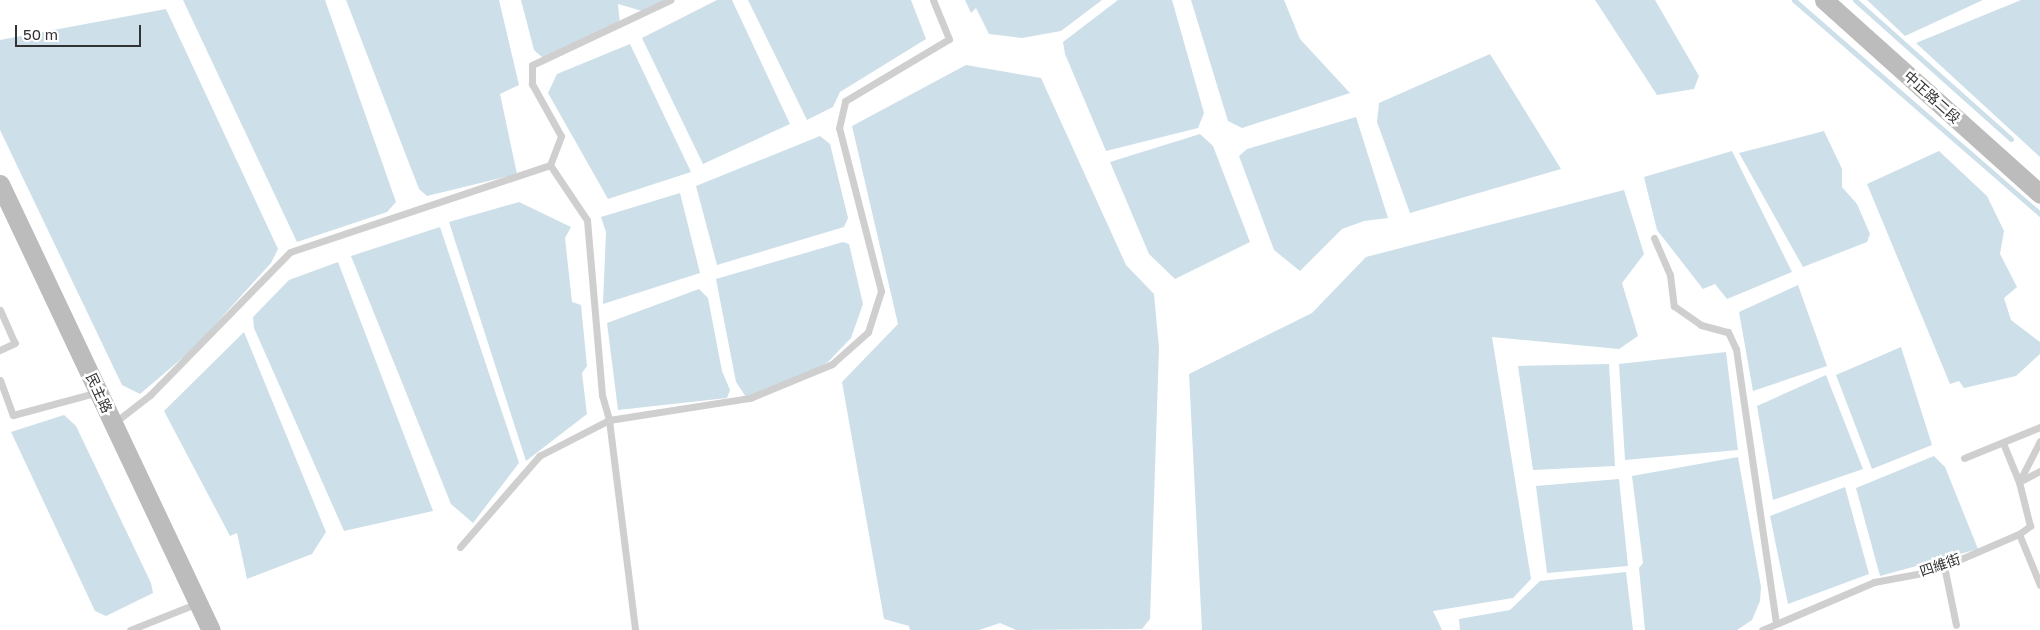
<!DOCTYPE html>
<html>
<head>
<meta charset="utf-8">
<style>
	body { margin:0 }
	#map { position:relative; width:2040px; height:630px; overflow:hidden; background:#fff; font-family:"Golos Text","Noto Sans TC",sans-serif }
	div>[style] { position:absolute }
	.water>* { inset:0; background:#cddfe9 }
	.stream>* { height:5px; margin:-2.5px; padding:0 2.5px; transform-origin:2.5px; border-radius:2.5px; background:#cddfe9 }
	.lane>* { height:7px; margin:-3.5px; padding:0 3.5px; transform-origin:3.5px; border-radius:3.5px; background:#cfcfcf }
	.secondary>* { height:19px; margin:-9.5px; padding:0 9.5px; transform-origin:9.5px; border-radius:9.5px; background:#bcbcbc }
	span { translate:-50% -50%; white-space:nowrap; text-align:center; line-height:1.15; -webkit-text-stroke:5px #fff; paint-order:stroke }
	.street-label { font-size:14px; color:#323232 }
	.scale { position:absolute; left:15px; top:25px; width:126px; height:22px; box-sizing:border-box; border:2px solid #323232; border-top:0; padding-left:6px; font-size:15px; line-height:18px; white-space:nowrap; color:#323232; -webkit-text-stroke:4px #fff; paint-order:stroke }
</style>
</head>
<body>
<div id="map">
	<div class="water">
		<div style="clip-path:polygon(183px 0,325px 0,396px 202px,387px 212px,297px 242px)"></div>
		<div style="clip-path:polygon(346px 0,499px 0,519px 85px,500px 94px,517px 174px,427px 196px,419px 189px)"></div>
		<div style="clip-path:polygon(521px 0,665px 0,642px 11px,618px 4px,620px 24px,543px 58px,534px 50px)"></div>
		<div style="clip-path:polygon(717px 0,732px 0,790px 124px,703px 164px,642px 38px)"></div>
		<div style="clip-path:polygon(748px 0,911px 0,926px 39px,840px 92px,833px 107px,807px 120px)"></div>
		<div style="clip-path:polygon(965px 0,1102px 0,1061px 31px,1022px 38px,989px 34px,976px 8px,971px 13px)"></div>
		<div style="clip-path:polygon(1118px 0,1172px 0,1204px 113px,1198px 128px,1106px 151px,1065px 54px,1063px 42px)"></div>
		<div style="clip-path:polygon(1191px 0,1284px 0,1300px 39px,1350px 93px,1242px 128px,1228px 121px)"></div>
		<div style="clip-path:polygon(1595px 0,1655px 0,1699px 76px,1694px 89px,1657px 95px)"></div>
		<div style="clip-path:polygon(1867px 0,1983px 0,1905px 36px)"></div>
		<div style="clip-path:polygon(2021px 0,2040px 0,2040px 157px,1916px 43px)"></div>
		<div style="clip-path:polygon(166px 9px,278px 249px,271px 263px,194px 348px,140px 394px,122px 385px,0 130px,0 40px)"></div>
		<div style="clip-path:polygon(630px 44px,691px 172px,608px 199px,548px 93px,557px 74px)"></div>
		<div style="clip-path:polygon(1490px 54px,1561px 169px,1410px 213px,1377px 122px,1379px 103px)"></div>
		<div style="clip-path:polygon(966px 65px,1041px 78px,1126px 265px,1154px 294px,1159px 348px,1150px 619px,1142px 629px,1016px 630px,1000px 623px,979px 630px,910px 630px,909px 626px,884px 619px,842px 382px,898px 324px,852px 126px)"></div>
		<div style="clip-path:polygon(1356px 117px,1388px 218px,1364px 221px,1342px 229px,1300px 271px,1274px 250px,1239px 156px,1247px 149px)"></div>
		<div style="clip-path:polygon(1824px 131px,1842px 169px,1842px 187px,1857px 204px,1870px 234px,1867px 242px,1803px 267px,1739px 153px)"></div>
		<div style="clip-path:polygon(1200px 134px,1213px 146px,1250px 242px,1175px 279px,1149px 254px,1110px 162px)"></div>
		<div style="clip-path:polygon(820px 136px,830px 144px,848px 218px,844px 227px,717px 265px,696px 186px)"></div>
		<div style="clip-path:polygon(1732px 151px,1792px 272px,1727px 299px,1715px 284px,1703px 289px,1657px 230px,1644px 177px)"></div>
		<div style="clip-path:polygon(1939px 151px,1987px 196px,2004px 231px,2000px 254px,2017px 287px,2004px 298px,2011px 320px,2040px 342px,2040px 354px,2016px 376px,1964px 388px,1959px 381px,1950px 384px,1867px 184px)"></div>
		<div style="clip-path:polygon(1624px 190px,1644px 254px,1622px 283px,1638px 336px,1619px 349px,1492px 337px,1531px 579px,1513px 598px,1433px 611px,1442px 630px,1202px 630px,1189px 374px,1312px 313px,1366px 257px)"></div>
		<div style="clip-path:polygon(680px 193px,700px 273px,603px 304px,606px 232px,601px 217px)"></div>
		<div style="clip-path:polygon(519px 202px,571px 227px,565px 238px,572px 302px,581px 305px,587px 366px,582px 373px,587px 414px,526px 461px,449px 222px)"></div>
		<div style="clip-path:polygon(440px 227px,519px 463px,473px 523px,451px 504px,351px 256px)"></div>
		<div style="clip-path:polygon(843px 242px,849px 244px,863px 304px,851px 338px,828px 362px,774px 391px,746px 397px,736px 382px,716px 279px)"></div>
		<div style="clip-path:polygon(338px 262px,433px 511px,344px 531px,254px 328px,253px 317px,289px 280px)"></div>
		<div style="clip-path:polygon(1798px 285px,1827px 366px,1753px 391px,1739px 312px)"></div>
		<div style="clip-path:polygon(699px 289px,708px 298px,722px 371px,730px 390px,727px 398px,618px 410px,607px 323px)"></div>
		<div style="clip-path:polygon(244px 332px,326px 532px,312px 554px,247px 579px,237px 533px,230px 536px,164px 411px)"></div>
		<div style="clip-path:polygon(1901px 347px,1932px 445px,1872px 469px,1836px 375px)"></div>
		<div style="clip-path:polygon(1726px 352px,1738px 450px,1625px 460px,1619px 364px)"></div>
		<div style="clip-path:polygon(1609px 364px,1615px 466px,1533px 470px,1518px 366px)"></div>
		<div style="clip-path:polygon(1826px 375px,1863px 469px,1773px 500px,1757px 406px)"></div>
		<div style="clip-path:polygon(64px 415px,76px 426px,151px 583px,153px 593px,106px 616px,95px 611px,11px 432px)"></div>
		<div style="clip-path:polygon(1934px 456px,1945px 467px,1978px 549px,1880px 576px,1856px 488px)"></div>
		<div style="clip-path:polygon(1738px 457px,1761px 587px,1760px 601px,1752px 620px,1737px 630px,1645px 630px,1639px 568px,1643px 563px,1632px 476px)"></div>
		<div style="clip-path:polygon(1619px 479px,1628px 566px,1547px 573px,1536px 486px)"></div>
		<div style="clip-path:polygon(1845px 487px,1869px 574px,1788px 604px,1770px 516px)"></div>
		<div style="clip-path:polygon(1626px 572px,1633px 630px,1460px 630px,1459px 619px,1510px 610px,1540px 581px)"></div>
	</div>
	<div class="stream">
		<div style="left:1794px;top:0;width:326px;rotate:41deg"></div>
		<div style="left:1855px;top:0;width:209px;rotate:41.7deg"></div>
	</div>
	<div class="lane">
		<div style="left:550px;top:165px;width:31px;rotate:-69deg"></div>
		<div style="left:561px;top:136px;width:60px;rotate:-119.1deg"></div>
		<div style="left:532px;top:84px;width:19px;rotate:-90deg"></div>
		<div style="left:532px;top:65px;width:153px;rotate:-25.2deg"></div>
		<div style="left:1654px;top:238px;width:40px;rotate:66.6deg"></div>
		<div style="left:1670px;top:275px;width:31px;rotate:83deg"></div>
		<div style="left:1674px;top:306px;width:33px;rotate:35deg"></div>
		<div style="left:1701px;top:325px;width:28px;rotate:15deg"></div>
		<div style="left:1728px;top:332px;width:19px;rotate:65deg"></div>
		<div style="left:1736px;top:349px;width:276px;rotate:81.7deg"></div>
		<div style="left:0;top:310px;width:36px;rotate:66deg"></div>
		<div style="left:15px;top:343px;width:17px;rotate:155deg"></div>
		<div style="left:0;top:380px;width:37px;rotate:70deg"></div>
		<div style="left:13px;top:415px;width:88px;rotate:-15.1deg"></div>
		<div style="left:114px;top:423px;width:46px;rotate:-37.9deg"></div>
		<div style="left:150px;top:395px;width:200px;rotate:-45.6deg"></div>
		<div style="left:290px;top:252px;width:274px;rotate:-18.5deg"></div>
		<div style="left:550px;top:165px;width:66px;rotate:56.1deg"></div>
		<div style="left:587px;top:220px;width:176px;rotate:85.1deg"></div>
		<div style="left:602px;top:395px;width:26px;rotate:74deg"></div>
		<div style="left:609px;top:420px;width:212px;rotate:82.9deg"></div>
		<div style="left:2003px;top:443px;width:42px;rotate:67.7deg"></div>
		<div style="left:2019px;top:482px;width:24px;rotate:-28deg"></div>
		<div style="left:1964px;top:458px;width:82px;rotate:-22.2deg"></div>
		<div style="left:2019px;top:534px;width:55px;rotate:67.6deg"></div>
		<div style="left:460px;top:547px;width:121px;rotate:-49deg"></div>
		<div style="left:539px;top:456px;width:79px;rotate:-27.2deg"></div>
		<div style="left:609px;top:420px;width:143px;rotate:-8.9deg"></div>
		<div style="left:750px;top:398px;width:89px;rotate:-22.5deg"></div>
		<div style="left:832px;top:364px;width:48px;rotate:-41.6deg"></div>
		<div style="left:868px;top:332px;width:43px;rotate:-72.4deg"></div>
		<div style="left:881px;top:291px;width:168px;rotate:-104.4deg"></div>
		<div style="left:839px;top:128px;width:28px;rotate:-77deg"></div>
		<div style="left:845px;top:101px;width:121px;rotate:-30.8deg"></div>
		<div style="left:949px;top:39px;width:42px;rotate:-112.3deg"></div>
		<div style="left:1944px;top:566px;width:60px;rotate:78.5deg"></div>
		<div style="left:130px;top:630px;width:73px;rotate:-21.7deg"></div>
		<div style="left:1762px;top:630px;width:122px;rotate:-23.2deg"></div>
		<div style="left:1874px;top:582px;width:60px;rotate:-10.6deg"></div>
		<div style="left:1933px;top:571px;width:94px;rotate:-23.3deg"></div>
		<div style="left:2019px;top:534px;width:14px;rotate:-36deg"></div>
		<div style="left:2030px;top:526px;width:45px;rotate:-104deg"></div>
		<div style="left:2019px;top:482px;width:46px;rotate:-62.9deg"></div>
	</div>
	<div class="secondary">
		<div style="left:1824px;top:0;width:290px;rotate:41.9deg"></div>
		<div style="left:0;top:184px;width:493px;rotate:64.7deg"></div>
	</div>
	<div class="street-label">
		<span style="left:1932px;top:97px;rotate:42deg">中正路二段</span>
		<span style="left:99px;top:393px;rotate:65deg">民主路</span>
		<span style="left:1940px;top:565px;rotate:-19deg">四維街</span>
	</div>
	<div class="scale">50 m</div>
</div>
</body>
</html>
